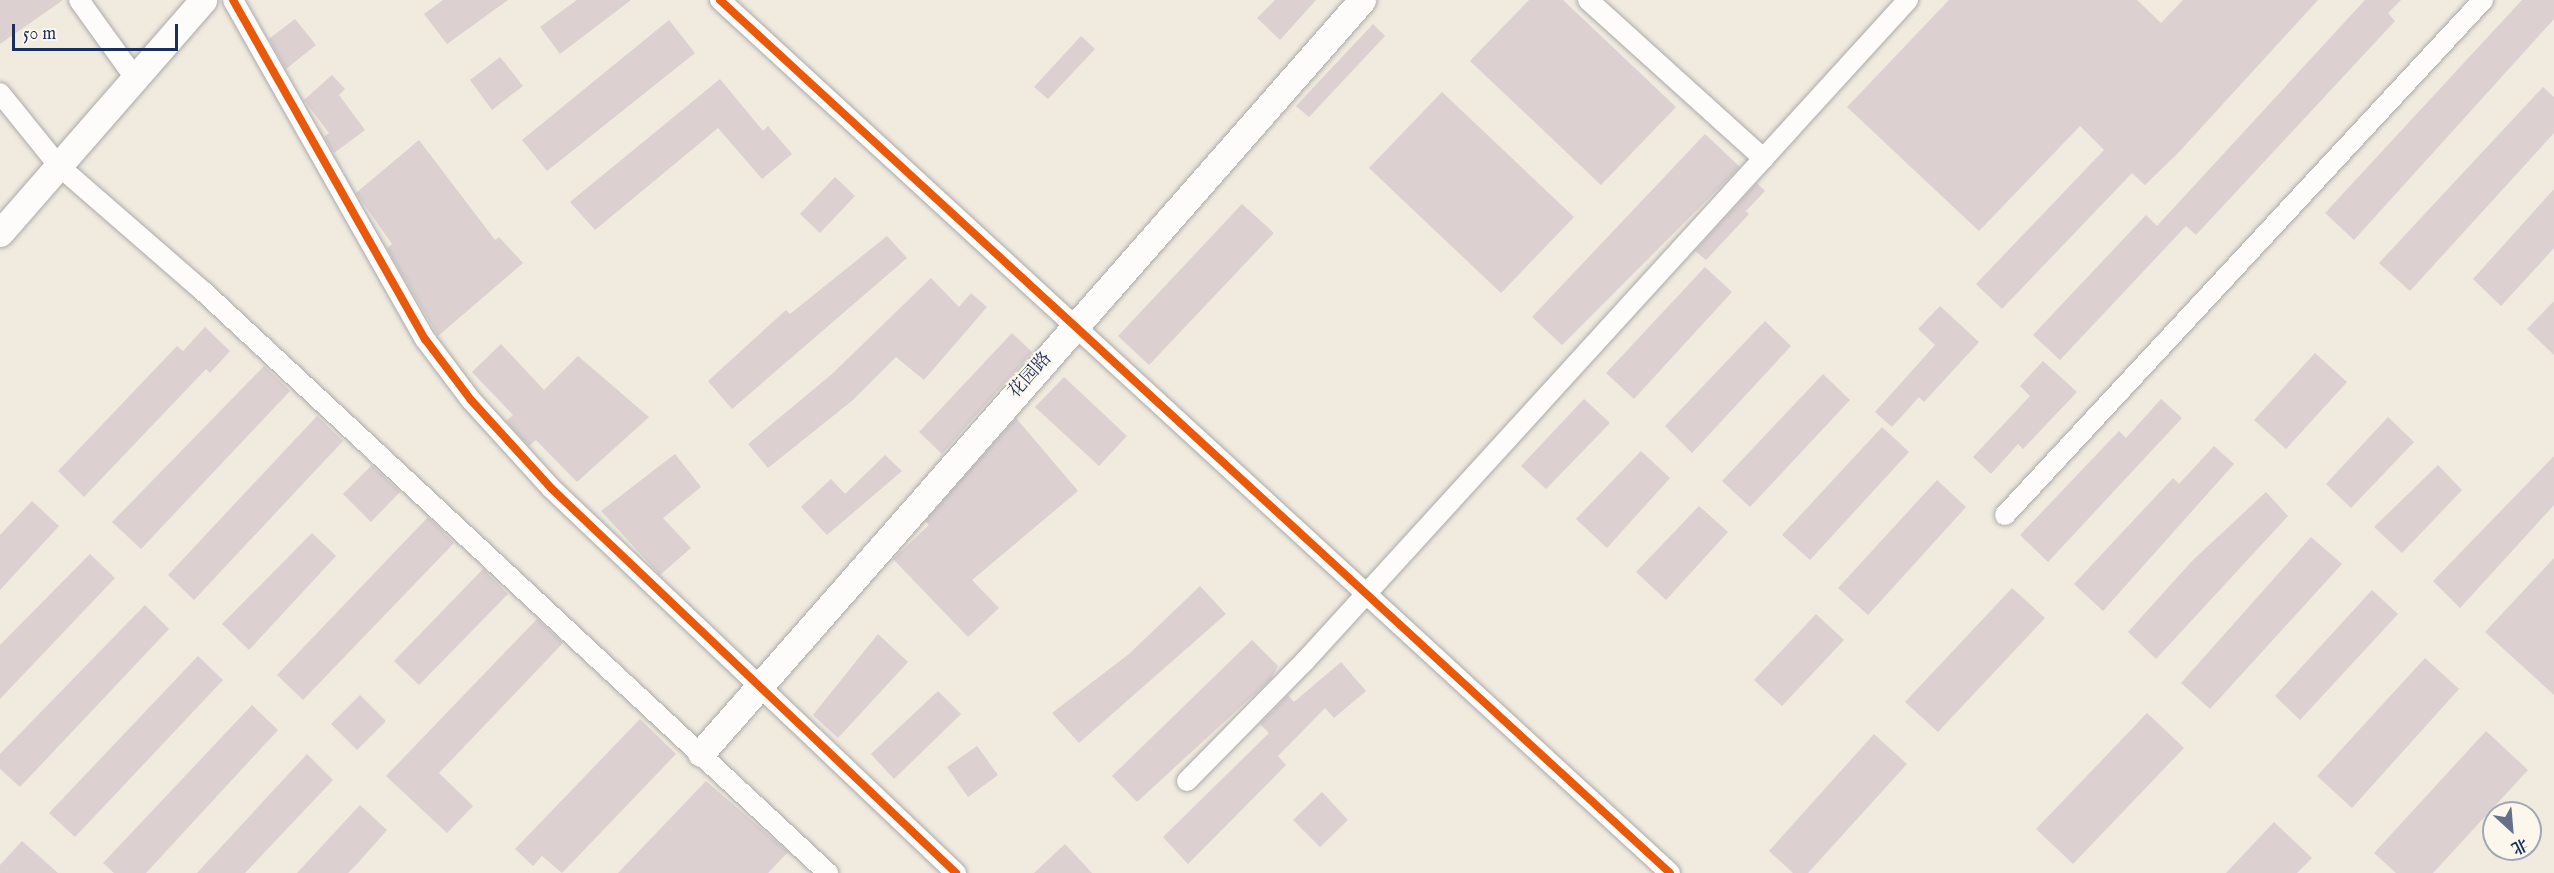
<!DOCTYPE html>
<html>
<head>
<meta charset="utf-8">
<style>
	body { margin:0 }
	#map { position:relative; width:2554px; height:873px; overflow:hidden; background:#f0eadf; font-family:"IM FELL English","Noto Serif SC",serif }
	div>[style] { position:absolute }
	.building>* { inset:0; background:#dcd0d1 }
	.roads { filter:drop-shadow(0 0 2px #abaaaa) drop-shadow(0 0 2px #abaaaa) }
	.street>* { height:20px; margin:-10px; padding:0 10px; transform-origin:10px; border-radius:10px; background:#fdfcfa }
	.secondary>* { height:27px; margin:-13.5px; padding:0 13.5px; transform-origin:13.5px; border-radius:13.5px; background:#fdfcfa }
	.cycleway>* { height:8px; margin:-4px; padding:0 4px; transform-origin:4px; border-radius:4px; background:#e8590c }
	span { translate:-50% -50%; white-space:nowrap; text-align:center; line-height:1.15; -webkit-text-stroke:4.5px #fbf7ec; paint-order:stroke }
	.street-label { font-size:18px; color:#1b2f5e }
	.north { position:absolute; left:2482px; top:801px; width:60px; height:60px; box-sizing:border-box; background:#fbf7ec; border:2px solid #a1a7b3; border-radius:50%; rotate:154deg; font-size:16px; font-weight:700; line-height:24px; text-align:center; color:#1b2f5e }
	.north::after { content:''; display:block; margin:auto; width:21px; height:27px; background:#66708b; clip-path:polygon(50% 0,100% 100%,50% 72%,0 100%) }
	.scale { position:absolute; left:12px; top:24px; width:166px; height:27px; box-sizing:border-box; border:3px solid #1b2f5e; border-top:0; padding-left:8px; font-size:18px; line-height:21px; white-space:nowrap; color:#1b2f5e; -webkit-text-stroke:4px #fbf7ec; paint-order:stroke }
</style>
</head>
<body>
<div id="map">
	<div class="building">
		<div style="clip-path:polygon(0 0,63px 0,0 44px)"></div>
		<div style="clip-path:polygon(443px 0,508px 0,447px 44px,424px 14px)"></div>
		<div style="clip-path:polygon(577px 0,631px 0,560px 54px,540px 27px)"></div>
		<div style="clip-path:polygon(1275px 0,1316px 0,1280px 40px,1257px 18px)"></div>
		<div style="clip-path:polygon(1529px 0,1563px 0,1676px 107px,1601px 185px,1470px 61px)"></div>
		<div style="clip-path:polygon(1949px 0,2137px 0,2161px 23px,2183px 0,2318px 0,2178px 153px,2145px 185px,2132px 173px,2002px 309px,1976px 284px,2104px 150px,2080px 126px,1979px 231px,1847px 107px)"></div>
		<div style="clip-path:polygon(2365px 0,2401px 0,2388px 13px,2395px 21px,2196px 235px,2186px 226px,2060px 360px,2033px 335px,2146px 215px,2157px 226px)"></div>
		<div style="clip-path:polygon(2522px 0,2554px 0,2554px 19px,2354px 240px,2325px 213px)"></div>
		<div style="clip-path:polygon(295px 19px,316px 45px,286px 69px,269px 39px)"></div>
		<div style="clip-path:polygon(669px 20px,695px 53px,547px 171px,522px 140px)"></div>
		<div style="clip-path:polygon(1373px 24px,1385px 36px,1309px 117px,1296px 106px)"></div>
		<div style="clip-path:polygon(1081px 36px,1095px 49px,1048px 99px,1034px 87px)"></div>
		<div style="clip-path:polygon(500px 57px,523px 86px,492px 110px,470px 80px)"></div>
		<div style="clip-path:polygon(332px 75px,345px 89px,339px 95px,365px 130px,334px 153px,324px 137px,329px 133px,304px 100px)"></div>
		<div style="clip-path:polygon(720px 79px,763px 131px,768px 126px,792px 154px,762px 179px,718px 128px,595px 230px,570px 202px)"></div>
		<div style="clip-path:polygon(2543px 87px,2554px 97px,2554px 133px,2410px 291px,2379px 263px)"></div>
		<div style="clip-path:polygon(1442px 92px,1574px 217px,1501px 293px,1369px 168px)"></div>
		<div style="clip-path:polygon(1705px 134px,1740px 167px,1562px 345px,1532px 317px)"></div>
		<div style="clip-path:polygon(419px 140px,495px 240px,499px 237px,523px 263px,438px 336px,387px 248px,392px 244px,356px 193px)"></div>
		<div style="clip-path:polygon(835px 177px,855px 196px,820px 233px,800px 214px)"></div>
		<div style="clip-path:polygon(1757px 183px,1765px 191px,1746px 211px,1749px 214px,1706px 260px,1695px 251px)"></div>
		<div style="clip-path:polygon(2554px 189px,2554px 248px,2501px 306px,2473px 279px)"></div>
		<div style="clip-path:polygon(1242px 204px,1274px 233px,1149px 365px,1118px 336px)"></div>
		<div style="clip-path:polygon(887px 236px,907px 258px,732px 409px,708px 381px,786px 310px,790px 314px)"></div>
		<div style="clip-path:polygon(1705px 267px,1732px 292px,1634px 399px,1606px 373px)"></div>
		<div style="clip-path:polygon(931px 278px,959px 307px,971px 293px,987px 307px,924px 380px,896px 357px,853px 400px,768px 468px,748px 444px,832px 374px)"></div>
		<div style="clip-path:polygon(2554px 301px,2554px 355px,2527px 329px)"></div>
		<div style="clip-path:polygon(1940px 306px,1979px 342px,1924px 402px,1919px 397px,1892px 427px,1875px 412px,1935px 345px,1918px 329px)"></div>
		<div style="clip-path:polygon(1765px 321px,1791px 346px,1692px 453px,1665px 426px)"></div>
		<div style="clip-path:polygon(205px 327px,230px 351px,210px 373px,206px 369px,84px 497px,58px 471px,177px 346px,183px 351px)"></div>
		<div style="clip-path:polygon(1012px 333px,1032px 352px,942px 454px,919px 432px)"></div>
		<div style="clip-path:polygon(501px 344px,544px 390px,578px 356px,649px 417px,577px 482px,536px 440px,529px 446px,506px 421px,513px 415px,472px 372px)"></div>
		<div style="clip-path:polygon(2315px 353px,2347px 382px,2286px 449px,2254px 420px)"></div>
		<div style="clip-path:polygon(2043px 361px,2077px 392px,2023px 449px,2018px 444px,1991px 474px,1973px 457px,2030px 396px,2020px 386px)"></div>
		<div style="clip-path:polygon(264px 366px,290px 391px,141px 549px,112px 522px)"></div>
		<div style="clip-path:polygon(1823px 374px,1850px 400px,1750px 507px,1722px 481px)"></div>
		<div style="clip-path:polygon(1064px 377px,1127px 436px,1099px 466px,1035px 407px)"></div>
		<div style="clip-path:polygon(1584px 399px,1610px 423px,1546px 489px,1521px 466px)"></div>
		<div style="clip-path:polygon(2161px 399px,2182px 418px,2048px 562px,2020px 535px,2119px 431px,2126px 438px)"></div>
		<div style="clip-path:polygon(317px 416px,343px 441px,194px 600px,168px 575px)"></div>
		<div style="clip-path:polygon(2388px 417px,2414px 442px,2351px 508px,2326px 484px)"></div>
		<div style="clip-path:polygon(1016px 418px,1078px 491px,972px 580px,999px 608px,968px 637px,893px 559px,929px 525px,925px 521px)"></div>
		<div style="clip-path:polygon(1882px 427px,1909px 452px,1810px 560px,1782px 535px)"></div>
		<div style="clip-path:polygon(2214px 446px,2234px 464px,2103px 611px,2074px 584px,2173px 478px,2179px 484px)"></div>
		<div style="clip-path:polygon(1641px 451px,1670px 478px,1607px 548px,1576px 519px)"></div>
		<div style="clip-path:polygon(675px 454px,701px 487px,663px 518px,691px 548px,660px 575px,601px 511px)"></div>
		<div style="clip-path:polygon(885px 455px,902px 471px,827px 535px,801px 507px,831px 479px,845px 494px)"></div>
		<div style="clip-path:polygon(2554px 456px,2554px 505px,2460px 608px,2433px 581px)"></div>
		<div style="clip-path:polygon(372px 465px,400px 492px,371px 522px,343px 494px)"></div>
		<div style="clip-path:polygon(2438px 465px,2462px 490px,2402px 553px,2374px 527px)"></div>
		<div style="clip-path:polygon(1937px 480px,1966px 507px,1868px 615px,1838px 588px)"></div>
		<div style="clip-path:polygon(2266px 492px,2288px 516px,2156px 659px,2128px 632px,2192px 561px)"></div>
		<div style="clip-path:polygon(32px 501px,59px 526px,0 590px,0 535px)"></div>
		<div style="clip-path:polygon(1699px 506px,1728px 532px,1666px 600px,1636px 572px)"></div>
		<div style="clip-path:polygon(428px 517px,454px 543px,303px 700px,277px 675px)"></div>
		<div style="clip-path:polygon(312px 533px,336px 556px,249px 650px,222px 624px)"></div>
		<div style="clip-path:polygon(2311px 537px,2342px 564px,2210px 709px,2181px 683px)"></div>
		<div style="clip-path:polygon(90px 554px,115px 578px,0 699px,0 645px)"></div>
		<div style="clip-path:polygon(2554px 558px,2554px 695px,2485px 632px)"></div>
		<div style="clip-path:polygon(483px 569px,508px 594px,419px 685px,394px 661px)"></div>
		<div style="clip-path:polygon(1200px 586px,1226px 614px,1079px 743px,1052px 713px,1129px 654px)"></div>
		<div style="clip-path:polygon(2012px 588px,2045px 618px,1938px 732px,1905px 702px)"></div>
		<div style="clip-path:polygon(2372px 590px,2398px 614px,2300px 720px,2275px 696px)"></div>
		<div style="clip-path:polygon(145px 605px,169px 629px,20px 787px,0 769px,0 754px)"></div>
		<div style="clip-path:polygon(1816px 614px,1844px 640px,1782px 706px,1754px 680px)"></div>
		<div style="clip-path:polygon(537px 619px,563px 643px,439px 773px,473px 806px,447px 833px,386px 776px)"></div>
		<div style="clip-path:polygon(878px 634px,908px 662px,838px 738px,813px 715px)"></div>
		<div style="clip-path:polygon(1252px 640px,1278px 666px,1271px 679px,1137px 802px,1112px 776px)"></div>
		<div style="clip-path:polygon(198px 656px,223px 680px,75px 837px,49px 813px)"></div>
		<div style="clip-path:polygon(2425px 658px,2459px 689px,2352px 808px,2317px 776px)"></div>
		<div style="clip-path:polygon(1341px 662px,1366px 691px,1334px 718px,1325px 708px,1278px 756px,1286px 765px,1188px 864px,1163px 837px,1269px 733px,1260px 724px,1288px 695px,1294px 702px)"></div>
		<div style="clip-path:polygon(938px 691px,961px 714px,894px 779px,871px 754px)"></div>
		<div style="clip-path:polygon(360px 695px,386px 721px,357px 750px,331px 724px)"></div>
		<div style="clip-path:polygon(252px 705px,278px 730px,146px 873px,114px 873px,103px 863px)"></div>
		<div style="clip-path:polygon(2147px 713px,2184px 748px,2073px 864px,2036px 829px)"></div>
		<div style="clip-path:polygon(640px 719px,676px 754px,562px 873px,542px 856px,533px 866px,515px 849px)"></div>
		<div style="clip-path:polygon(2486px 731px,2528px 770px,2433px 873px,2396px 873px,2374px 853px)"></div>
		<div style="clip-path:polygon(1874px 734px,1907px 764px,1808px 873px,1793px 873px,1769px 851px)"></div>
		<div style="clip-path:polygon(977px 746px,998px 775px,968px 797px,947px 767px)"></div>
		<div style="clip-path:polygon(307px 754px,333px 780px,245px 873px,197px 873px)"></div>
		<div style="clip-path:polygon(706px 781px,788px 852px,768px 873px,618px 873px)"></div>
		<div style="clip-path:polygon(1322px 792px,1348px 820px,1320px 847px,1293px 820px)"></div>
		<div style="clip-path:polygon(360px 805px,387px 830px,357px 864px,348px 873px,297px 873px)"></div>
		<div style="clip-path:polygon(2274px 822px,2312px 858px,2297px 873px,2226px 873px)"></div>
		<div style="clip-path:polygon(22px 841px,58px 873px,0 873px,0 865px)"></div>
		<div style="clip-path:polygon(1065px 844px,1092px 873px,1034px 873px)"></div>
	</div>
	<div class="roads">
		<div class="street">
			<div style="left:79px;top:0;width:96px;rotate:54.3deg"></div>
			<div style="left:233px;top:0;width:390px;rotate:60.5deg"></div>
			<div style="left:425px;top:339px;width:76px;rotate:53deg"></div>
			<div style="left:471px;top:400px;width:119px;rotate:47.7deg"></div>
			<div style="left:551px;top:488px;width:559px;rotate:43.55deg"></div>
			<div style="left:720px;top:0;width:1290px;rotate:42.58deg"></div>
			<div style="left:1588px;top:0;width:237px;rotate:42.1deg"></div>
			<div style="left:0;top:93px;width:94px;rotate:51.1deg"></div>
			<div style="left:59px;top:166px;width:192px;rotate:41deg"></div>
			<div style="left:204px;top:292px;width:853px;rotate:42.96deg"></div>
			<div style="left:2005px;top:515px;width:703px;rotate:-47.13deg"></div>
			<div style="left:1187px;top:781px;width:168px;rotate:-45.5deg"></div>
			<div style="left:1305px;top:661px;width:895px;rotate:-47.63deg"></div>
		</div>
		<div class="secondary">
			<div style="left:0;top:233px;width:309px;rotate:-48.9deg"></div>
			<div style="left:701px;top:753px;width:1002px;rotate:-48.72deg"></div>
		</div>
	</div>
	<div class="cycleway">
		<div style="left:233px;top:0;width:390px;rotate:60.5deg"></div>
		<div style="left:425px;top:339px;width:76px;rotate:53deg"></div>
		<div style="left:471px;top:400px;width:119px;rotate:47.7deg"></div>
		<div style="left:551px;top:488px;width:559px;rotate:43.55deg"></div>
		<div style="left:720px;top:0;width:1290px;rotate:42.58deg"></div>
	</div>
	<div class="street-label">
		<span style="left:1031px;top:376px;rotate:-48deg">花园路</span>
	</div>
	<div class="north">北</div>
	<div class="scale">50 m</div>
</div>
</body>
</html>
